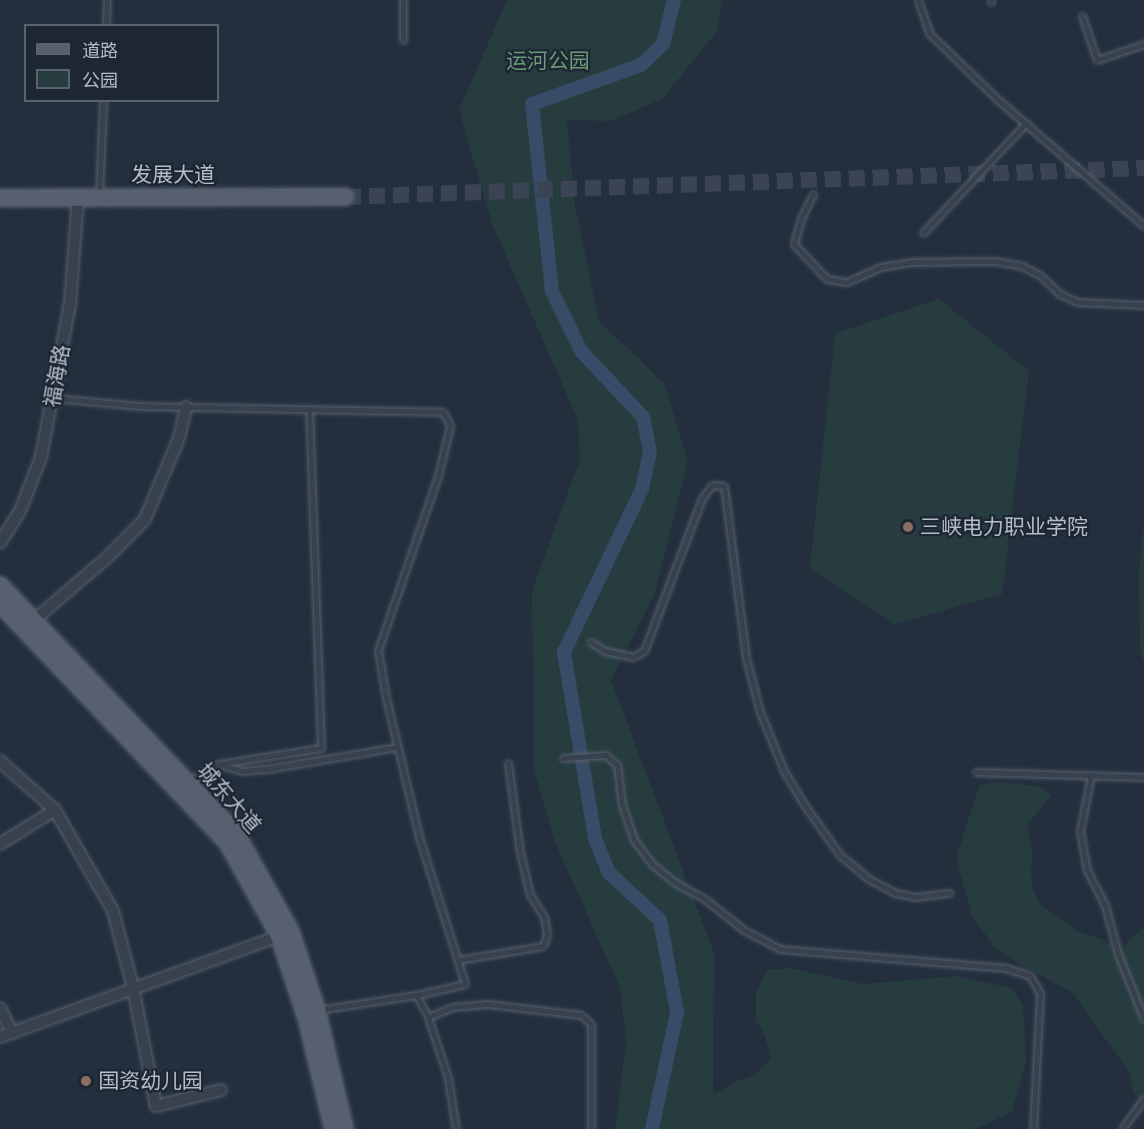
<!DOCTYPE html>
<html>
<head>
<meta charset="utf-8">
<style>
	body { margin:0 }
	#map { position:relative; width:1144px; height:1129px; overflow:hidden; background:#242f3e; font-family:"Fira Sans","Noto Sans SC",sans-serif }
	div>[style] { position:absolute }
	.green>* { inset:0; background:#263c3f }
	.canal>* { height:14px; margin:-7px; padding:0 7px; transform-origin:7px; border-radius:7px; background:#394c67 }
	.primary-tunnel>* { height:16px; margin-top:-8px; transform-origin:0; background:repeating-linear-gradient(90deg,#3a4453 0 16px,transparent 0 24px) }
	.roads { filter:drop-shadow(0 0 2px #565f6c) drop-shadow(0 0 2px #565f6c) }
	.service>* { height:5px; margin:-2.5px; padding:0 2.5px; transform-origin:2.5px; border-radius:2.5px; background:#38414e }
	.minor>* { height:10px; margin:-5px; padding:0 5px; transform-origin:5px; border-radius:5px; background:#38414e }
	.primary>* { height:16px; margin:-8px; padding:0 8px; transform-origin:8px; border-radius:8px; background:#56606e }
	.dots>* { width:16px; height:16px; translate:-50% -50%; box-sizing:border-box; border:3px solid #1d2633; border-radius:50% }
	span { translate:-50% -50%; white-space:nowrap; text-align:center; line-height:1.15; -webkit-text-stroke:4.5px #1d2633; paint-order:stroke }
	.park-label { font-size:21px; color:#6b9a76 }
	.street-label { font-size:21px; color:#b4bcc9 }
	.poi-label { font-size:21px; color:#b4bcc9 }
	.left { translate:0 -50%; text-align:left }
	.legend { position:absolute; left:24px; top:24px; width:195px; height:78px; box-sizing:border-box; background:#1d2633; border:2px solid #59626f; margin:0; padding:8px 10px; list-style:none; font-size:18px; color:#b4bcc9 }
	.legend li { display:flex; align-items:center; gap:12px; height:30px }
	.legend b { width:30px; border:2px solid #59626f }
</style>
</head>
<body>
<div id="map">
	<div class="green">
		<div style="clip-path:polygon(507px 0,722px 0,717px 31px,662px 99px,611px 121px,567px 120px,575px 206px,599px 321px,664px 383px,688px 461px,655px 593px,611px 680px,714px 953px,713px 1095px,734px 1082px,755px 1075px,771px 1058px,765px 1036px,756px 1021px,756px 992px,768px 970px,790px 968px,863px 984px,956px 976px,1012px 988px,1023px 1006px,1026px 1061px,1012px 1112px,982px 1126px,973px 1129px,615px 1129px,626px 1041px,620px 988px,555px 842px,534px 771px,532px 590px,580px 460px,578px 420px,492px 224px,459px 110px)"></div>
		<div style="clip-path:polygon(939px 299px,1029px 371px,1002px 594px,895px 624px,810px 568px,835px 333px)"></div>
		<div style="clip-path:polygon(1144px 521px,1144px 664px,1140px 650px,1139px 571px)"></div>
		<div style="clip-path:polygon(992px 782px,1024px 784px,1044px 788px,1051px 796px,1027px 825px,1033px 855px,1031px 871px,1033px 889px,1040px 904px,1077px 931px,1123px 947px,1144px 927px,1144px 1104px,1134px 1094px,1129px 1072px,1072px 992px,1012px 960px,993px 945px,972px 916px,956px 858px,979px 786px)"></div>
	</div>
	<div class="canal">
		<div style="left:652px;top:1129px;width:120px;rotate:-77.9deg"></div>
		<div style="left:677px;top:1012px;width:94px;rotate:-100.5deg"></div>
		<div style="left:660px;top:920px;width:69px;rotate:-137.3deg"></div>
		<div style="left:609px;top:873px;width:38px;rotate:-112deg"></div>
		<div style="left:595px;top:838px;width:189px;rotate:-99.5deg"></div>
		<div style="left:564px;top:652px;width:181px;rotate:-64.4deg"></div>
		<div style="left:642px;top:489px;width:38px;rotate:-78deg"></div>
		<div style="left:650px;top:452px;width:36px;rotate:-101deg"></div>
		<div style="left:643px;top:417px;width:91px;rotate:-133.2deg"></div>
		<div style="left:581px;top:351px;width:67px;rotate:-115.8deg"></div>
		<div style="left:552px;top:291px;width:188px;rotate:-96.1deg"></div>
		<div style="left:532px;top:104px;width:116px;rotate:-19.7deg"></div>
		<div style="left:641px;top:65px;width:30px;rotate:-44deg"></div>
		<div style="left:663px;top:44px;width:45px;rotate:-76deg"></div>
	</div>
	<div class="primary-tunnel">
		<div style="left:345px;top:197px;width:800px;rotate:-2.08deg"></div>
	</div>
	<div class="roads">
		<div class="service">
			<div style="left:918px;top:0;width:36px;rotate:71deg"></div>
			<div style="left:930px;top:34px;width:93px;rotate:44.1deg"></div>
			<div style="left:997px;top:99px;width:194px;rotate:40.8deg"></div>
			<div style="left:991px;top:2px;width:2px;rotate:-90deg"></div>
			<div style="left:1082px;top:16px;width:46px;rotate:71.2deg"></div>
			<div style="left:1097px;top:60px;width:50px;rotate:-18.8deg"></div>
			<div style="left:106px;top:26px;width:26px;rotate:-88deg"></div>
			<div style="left:403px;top:40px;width:40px;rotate:-90deg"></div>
			<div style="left:813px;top:194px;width:28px;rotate:116deg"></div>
			<div style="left:801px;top:219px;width:26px;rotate:106deg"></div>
			<div style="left:794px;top:244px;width:48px;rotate:46.7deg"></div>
			<div style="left:827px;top:279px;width:20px;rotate:9deg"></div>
			<div style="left:847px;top:282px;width:36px;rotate:-24deg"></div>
			<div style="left:880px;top:267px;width:31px;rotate:-9deg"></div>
			<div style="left:911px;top:262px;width:84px;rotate:-0.7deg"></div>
			<div style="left:995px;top:261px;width:27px;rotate:10deg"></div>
			<div style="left:1022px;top:266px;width:20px;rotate:27deg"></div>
			<div style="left:1040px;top:275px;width:28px;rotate:44deg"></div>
			<div style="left:1060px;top:294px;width:19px;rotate:25deg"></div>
			<div style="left:1077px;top:302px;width:67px;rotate:2.6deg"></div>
			<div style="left:99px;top:197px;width:97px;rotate:-87.6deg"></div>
			<div style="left:923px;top:233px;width:151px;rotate:-46.9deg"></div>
			<div style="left:54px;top:398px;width:86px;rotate:5.3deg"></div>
			<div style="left:140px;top:406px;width:303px;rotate:1.1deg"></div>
			<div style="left:443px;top:412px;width:16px;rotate:63deg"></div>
			<div style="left:450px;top:426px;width:51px;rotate:103.5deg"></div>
			<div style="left:438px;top:476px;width:184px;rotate:109deg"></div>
			<div style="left:378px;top:650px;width:49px;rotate:80.5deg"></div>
			<div style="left:386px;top:698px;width:143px;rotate:76.6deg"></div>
			<div style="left:419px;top:837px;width:154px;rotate:72.6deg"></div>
			<div style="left:465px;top:984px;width:50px;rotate:167.3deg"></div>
			<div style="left:416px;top:995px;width:99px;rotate:171.3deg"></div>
			<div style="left:591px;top:642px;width:17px;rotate:33deg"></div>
			<div style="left:605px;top:651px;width:29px;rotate:12deg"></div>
			<div style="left:633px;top:657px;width:13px;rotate:-29deg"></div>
			<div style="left:644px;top:651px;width:164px;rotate:-69.2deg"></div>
			<div style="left:702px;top:498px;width:16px;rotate:-52deg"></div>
			<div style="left:712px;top:485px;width:12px;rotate:5deg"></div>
			<div style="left:724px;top:486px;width:173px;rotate:82.7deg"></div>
			<div style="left:746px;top:658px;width:56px;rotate:75.5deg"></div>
			<div style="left:760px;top:712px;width:64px;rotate:67.9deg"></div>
			<div style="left:784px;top:771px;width:41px;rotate:59deg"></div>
			<div style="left:805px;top:806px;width:60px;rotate:54.5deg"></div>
			<div style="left:840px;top:855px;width:35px;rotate:40deg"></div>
			<div style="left:867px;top:878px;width:32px;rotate:28deg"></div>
			<div style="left:895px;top:893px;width:21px;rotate:11deg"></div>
			<div style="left:916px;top:897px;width:34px;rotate:-7deg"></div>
			<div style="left:563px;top:758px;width:43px;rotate:-4deg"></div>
			<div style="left:606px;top:755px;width:15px;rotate:42deg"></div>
			<div style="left:617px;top:765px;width:40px;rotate:82.9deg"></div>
			<div style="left:622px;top:805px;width:37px;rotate:71deg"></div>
			<div style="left:634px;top:840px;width:30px;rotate:53deg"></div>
			<div style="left:652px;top:864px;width:28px;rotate:39deg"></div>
			<div style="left:674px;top:882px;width:37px;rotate:29deg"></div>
			<div style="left:706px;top:900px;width:48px;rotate:38.3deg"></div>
			<div style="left:744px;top:930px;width:41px;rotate:27.8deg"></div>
			<div style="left:780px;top:949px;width:227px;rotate:4.8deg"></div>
			<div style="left:1006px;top:968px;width:25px;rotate:18deg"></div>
			<div style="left:1030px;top:976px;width:20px;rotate:60deg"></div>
			<div style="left:1040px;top:993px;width:136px;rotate:92.9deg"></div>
			<div style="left:222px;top:765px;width:21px;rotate:17deg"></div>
			<div style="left:242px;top:771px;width:25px;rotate:-5deg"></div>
			<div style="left:267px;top:769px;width:132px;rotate:-9.6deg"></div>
			<div style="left:976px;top:772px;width:168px;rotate:1.7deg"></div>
			<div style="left:1091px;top:775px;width:57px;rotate:101.1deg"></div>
			<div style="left:1080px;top:831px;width:40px;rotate:80deg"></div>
			<div style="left:1087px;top:870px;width:39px;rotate:63deg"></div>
			<div style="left:1105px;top:905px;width:51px;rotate:75.1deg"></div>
			<div style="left:1118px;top:954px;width:70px;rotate:68.2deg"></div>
			<div style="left:189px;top:781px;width:34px;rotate:-30deg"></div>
			<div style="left:219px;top:764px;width:103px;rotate:-8.9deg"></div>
			<div style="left:321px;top:748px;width:339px;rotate:-92deg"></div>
			<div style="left:458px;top:960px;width:86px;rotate:-9.4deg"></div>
			<div style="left:543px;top:946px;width:12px;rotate:-70deg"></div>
			<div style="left:547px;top:935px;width:18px;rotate:-99deg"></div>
			<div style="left:544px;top:917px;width:26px;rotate:-122deg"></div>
			<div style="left:530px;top:895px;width:44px;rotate:-103.1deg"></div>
			<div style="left:520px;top:852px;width:90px;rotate:-97.7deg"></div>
			<div style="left:416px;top:995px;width:25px;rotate:61deg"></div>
			<div style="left:428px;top:1017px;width:64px;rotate:71.8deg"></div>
			<div style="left:448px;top:1078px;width:52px;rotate:81.1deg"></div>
			<div style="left:428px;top:1017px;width:27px;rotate:-22deg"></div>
			<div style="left:453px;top:1007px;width:34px;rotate:-5deg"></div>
			<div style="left:487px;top:1004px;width:95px;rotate:6.7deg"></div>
			<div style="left:581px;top:1015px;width:13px;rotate:42deg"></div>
			<div style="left:591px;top:1024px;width:105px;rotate:90deg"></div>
			<div style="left:1122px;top:1129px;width:37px;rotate:-54deg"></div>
		</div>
		<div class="minor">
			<div style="left:0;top:543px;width:38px;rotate:-58deg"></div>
			<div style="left:20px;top:511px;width:58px;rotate:-68.7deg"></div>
			<div style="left:41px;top:457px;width:156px;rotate:-79.3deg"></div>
			<div style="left:70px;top:304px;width:106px;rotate:-85.7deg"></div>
			<div style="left:33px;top:621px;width:101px;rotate:-40.6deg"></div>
			<div style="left:110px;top:555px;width:50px;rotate:-45.8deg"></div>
			<div style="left:145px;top:519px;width:88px;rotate:-67.2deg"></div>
			<div style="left:179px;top:438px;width:32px;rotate:-77deg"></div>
			<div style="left:0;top:761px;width:74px;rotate:41.7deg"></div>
			<div style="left:55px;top:810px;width:116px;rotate:60.1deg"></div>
			<div style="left:113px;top:911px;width:79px;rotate:75.3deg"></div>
			<div style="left:133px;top:987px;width:121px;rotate:79.1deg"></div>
			<div style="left:156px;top:1106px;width:67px;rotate:-13.8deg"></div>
			<div style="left:0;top:844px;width:65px;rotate:-31.7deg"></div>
			<div style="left:0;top:1008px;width:28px;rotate:64deg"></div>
			<div style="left:0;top:1037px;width:303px;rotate:-19.9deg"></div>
		</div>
		<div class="primary">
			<div style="left:0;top:198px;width:345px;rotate:-0.2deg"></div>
			<div style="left:0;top:585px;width:344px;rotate:46.5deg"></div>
			<div style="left:237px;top:835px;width:111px;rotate:60.9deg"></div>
			<div style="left:291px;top:932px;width:82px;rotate:71.6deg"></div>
			<div style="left:317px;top:1010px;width:122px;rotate:76.8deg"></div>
			<div style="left:0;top:604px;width:329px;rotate:46.4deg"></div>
			<div style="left:227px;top:842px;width:107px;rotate:61deg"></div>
			<div style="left:279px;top:936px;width:85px;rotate:71.6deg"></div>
			<div style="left:306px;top:1017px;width:115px;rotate:76.4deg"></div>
		</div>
	</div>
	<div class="dots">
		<div style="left:908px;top:527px;background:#8d6e63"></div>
		<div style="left:86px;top:1081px;background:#8d6e63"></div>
	</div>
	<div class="park-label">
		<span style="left:548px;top:61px">运河公园</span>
	</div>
	<div class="street-label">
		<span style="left:173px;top:175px">发展大道</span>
		<span style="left:57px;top:376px;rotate:-80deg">福海路</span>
		<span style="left:229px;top:798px;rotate:49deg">城东大道</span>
	</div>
	<div class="poi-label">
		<span class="left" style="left:920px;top:527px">三峡电力职业学院</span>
		<span class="left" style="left:98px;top:1081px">国资幼儿园</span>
	</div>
	<ul class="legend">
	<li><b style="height:8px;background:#56606e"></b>道路</li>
	<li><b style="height:16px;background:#263c3f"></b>公园</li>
	</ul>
</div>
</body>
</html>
